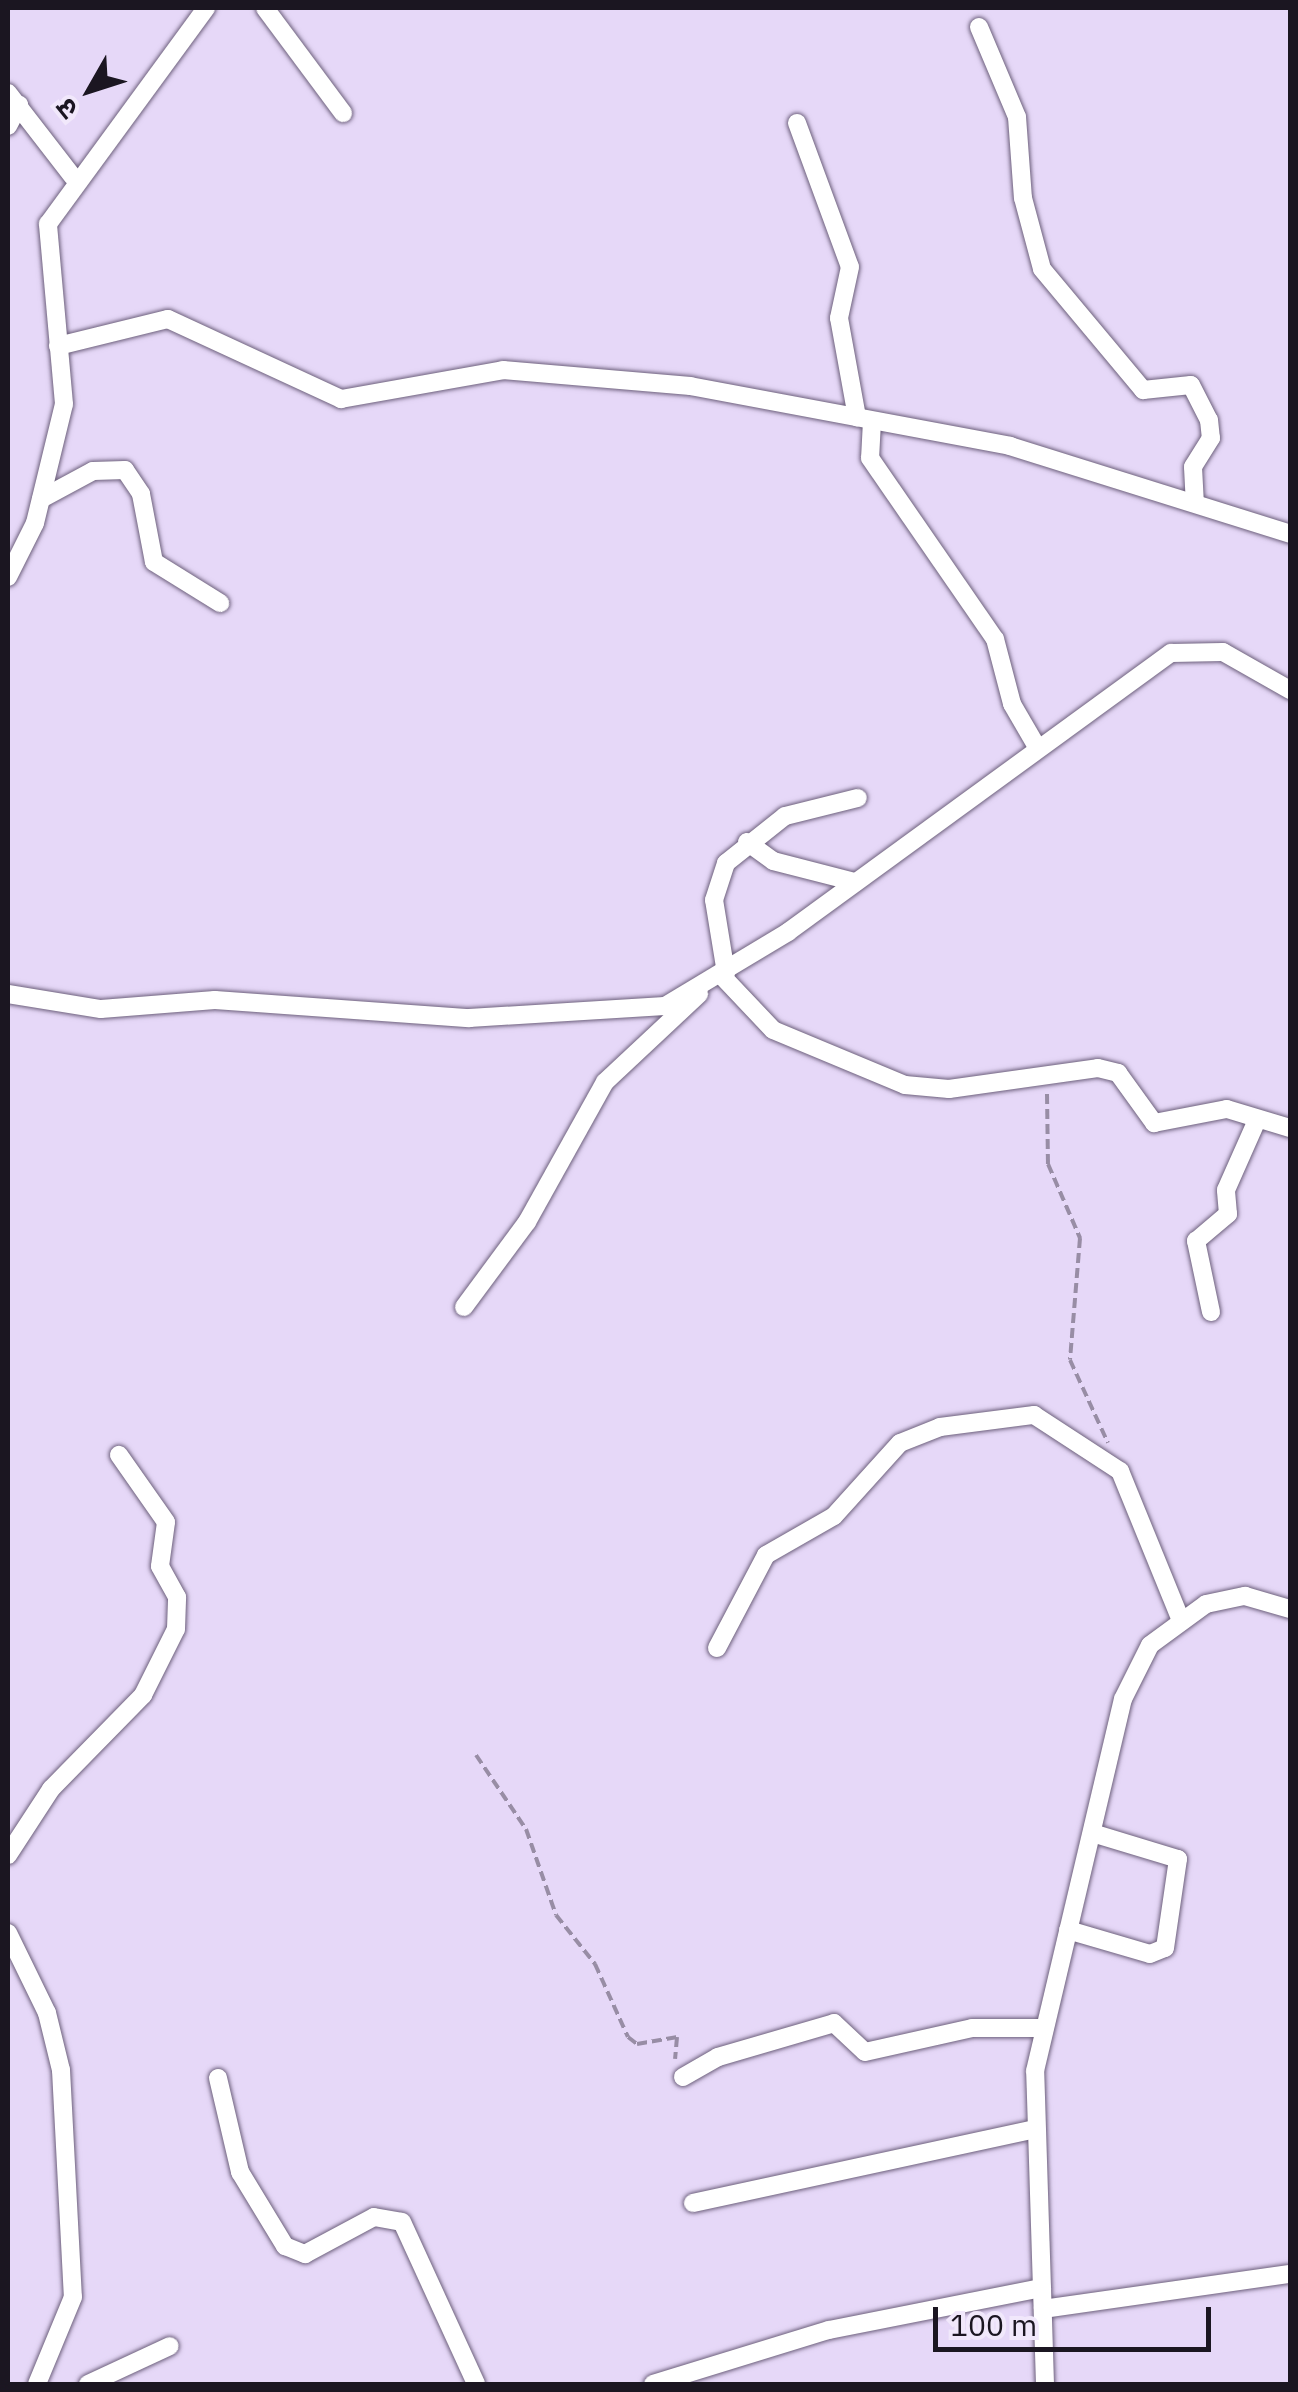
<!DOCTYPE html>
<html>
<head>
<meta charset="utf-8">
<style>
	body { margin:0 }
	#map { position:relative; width:1298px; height:2392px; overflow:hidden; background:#e6d8f8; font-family:"IBM Plex Sans","Noto Sans Devanagari",sans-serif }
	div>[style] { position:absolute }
	.path>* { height:4px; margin-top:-2px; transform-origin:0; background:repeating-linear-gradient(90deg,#988da5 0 10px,transparent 0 15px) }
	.roads { filter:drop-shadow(0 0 2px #6d607c) drop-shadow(0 0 2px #6d607c) }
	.minor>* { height:18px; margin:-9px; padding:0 9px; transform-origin:9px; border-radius:9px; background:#fff }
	span { translate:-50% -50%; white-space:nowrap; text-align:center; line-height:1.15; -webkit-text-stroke:10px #f1e8fb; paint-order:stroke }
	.frame { position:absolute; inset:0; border:10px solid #1b1621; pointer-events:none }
	.north { position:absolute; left:40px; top:40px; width:100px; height:100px; -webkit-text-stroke:8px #f1e8fb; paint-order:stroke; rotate:231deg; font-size:28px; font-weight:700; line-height:40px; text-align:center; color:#1b1621 }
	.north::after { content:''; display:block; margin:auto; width:35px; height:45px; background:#1b1621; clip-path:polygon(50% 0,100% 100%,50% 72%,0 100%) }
	.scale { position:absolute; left:933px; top:2307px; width:278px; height:45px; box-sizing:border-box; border:5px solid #1b1621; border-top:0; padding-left:12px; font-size:30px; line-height:35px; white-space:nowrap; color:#1b1621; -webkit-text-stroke:8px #f1e8fb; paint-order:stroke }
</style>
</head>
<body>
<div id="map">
	<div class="path">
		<div style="left:1047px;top:1094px;width:70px;rotate:89.2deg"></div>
		<div style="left:1048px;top:1164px;width:81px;rotate:66.6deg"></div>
		<div style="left:1080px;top:1238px;width:122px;rotate:94.7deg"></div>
		<div style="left:1070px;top:1360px;width:91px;rotate:65.4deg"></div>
		<div style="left:476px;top:1755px;width:89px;rotate:56deg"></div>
		<div style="left:526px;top:1829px;width:91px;rotate:70.8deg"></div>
		<div style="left:556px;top:1915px;width:63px;rotate:51.5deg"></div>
		<div style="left:595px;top:1964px;width:80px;rotate:65.7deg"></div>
		<div style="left:628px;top:2037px;width:11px;rotate:38deg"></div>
		<div style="left:637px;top:2044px;width:41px;rotate:-9.9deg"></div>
		<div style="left:677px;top:2037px;width:22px;rotate:95deg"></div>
	</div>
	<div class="roads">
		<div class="minor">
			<div style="left:265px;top:8px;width:131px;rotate:53.4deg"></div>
			<div style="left:979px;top:27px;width:98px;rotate:67.1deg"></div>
			<div style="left:1017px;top:117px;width:81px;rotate:85.8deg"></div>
			<div style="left:1023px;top:198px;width:73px;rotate:75deg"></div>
			<div style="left:1042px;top:269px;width:158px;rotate:50.1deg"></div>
			<div style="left:1143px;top:390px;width:48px;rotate:-5.9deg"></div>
			<div style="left:1191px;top:385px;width:39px;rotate:63deg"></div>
			<div style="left:1209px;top:420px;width:18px;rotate:84deg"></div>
			<div style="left:1211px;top:438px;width:34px;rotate:122deg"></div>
			<div style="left:1193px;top:467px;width:34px;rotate:87deg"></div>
			<div style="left:8px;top:93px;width:106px;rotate:52.3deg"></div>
			<div style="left:797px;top:123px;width:153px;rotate:69.8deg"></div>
			<div style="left:850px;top:267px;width:52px;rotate:102.2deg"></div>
			<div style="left:839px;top:318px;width:101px;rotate:79.7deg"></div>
			<div style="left:8px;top:126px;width:24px;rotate:-62deg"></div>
			<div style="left:58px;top:346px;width:113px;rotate:-13.8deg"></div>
			<div style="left:168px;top:319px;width:191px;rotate:24.8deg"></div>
			<div style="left:341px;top:399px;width:165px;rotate:-10.1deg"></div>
			<div style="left:503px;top:370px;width:188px;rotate:4.9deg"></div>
			<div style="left:690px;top:386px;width:326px;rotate:10.6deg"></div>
			<div style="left:1010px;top:446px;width:294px;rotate:17.4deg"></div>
			<div style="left:872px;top:421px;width:37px;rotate:93deg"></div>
			<div style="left:870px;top:458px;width:220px;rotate:55.4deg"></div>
			<div style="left:995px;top:639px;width:67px;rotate:75.3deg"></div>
			<div style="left:1012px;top:704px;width:50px;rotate:59.8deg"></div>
			<div style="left:41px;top:499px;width:59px;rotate:-28.3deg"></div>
			<div style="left:93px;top:471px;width:32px;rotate:-2deg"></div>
			<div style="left:125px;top:470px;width:29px;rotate:56deg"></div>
			<div style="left:141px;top:494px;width:69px;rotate:79.2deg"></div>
			<div style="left:154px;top:562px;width:78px;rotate:31.8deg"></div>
			<div style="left:8px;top:577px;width:60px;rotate:-63.4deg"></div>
			<div style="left:35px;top:523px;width:122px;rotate:-76.3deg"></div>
			<div style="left:64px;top:404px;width:181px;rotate:-95.1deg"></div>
			<div style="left:48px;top:224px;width:268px;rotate:-53.8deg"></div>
			<div style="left:747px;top:842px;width:32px;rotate:36deg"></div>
			<div style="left:773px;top:861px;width:85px;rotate:14.4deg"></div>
			<div style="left:726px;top:973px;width:74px;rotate:-99.3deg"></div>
			<div style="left:714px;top:900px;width:39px;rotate:-72deg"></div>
			<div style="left:726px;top:863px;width:75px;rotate:-38.5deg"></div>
			<div style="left:785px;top:816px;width:75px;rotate:-13.9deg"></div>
			<div style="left:722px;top:976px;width:74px;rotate:46.6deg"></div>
			<div style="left:773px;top:1030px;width:143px;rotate:22.6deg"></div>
			<div style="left:905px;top:1085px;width:44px;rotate:5.2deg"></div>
			<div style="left:949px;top:1089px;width:150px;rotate:-8deg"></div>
			<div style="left:1098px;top:1068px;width:21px;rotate:14deg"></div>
			<div style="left:1118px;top:1073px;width:62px;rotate:54.2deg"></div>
			<div style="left:1154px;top:1123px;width:74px;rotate:-10.9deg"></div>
			<div style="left:1227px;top:1109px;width:66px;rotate:16.8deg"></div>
			<div style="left:8px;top:994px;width:94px;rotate:9.2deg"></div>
			<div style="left:101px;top:1009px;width:114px;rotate:-4.5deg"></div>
			<div style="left:215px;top:1000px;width:255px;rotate:4.1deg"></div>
			<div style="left:469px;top:1018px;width:196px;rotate:-3.5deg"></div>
			<div style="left:665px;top:1006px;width:144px;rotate:-31deg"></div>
			<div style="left:788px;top:932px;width:474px;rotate:-36.1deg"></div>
			<div style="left:1171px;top:653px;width:52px;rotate:-1.1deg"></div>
			<div style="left:1223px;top:652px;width:77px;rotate:29.6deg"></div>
			<div style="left:464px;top:1307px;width:106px;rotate:-53.5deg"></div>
			<div style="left:527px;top:1222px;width:160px;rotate:-60.9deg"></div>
			<div style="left:605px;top:1082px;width:129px;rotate:-43.1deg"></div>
			<div style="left:1211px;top:1312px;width:73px;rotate:-101.9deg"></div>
			<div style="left:1196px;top:1241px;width:42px;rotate:-40.2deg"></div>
			<div style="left:1228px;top:1214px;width:24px;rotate:-95deg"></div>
			<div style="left:1226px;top:1190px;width:77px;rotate:-66.1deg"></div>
			<div style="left:717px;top:1648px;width:105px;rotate:-62.2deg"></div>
			<div style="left:766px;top:1555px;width:78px;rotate:-29.8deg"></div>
			<div style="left:834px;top:1516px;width:98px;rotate:-47.9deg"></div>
			<div style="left:900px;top:1443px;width:43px;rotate:-21.8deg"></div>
			<div style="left:940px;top:1427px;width:95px;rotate:-7.3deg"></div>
			<div style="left:1034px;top:1415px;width:103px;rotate:33.1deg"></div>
			<div style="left:1120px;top:1471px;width:159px;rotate:67.8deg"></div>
			<div style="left:8px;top:1855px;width:79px;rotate:-56.9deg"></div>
			<div style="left:51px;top:1789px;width:132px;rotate:-45.6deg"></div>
			<div style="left:143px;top:1695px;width:74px;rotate:-63.4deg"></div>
			<div style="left:176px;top:1629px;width:32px;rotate:-88deg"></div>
			<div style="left:177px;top:1597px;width:35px;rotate:-119deg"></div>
			<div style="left:160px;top:1566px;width:44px;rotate:-82.2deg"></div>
			<div style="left:166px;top:1522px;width:82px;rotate:-125deg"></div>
			<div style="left:1068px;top:1930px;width:85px;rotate:16.3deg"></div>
			<div style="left:1150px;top:1954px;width:16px;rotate:-22deg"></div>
			<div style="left:1165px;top:1948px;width:90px;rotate:-81.7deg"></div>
			<div style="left:1178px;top:1859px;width:90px;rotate:-163.2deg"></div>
			<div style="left:8px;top:1933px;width:89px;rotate:64deg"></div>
			<div style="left:47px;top:2013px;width:59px;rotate:76.2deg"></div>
			<div style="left:61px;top:2070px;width:227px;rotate:87deg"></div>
			<div style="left:73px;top:2297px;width:94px;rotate:112.5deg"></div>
			<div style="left:683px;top:2077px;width:40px;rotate:-29.7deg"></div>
			<div style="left:718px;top:2057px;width:121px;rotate:-16.3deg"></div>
			<div style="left:834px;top:2023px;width:42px;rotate:43.1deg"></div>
			<div style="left:865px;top:2052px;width:110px;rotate:-12.6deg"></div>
			<div style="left:972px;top:2028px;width:72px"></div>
			<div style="left:218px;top:2078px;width:97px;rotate:76.8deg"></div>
			<div style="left:240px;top:2172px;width:87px;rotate:58.7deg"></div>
			<div style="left:285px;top:2246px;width:22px;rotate:22deg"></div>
			<div style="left:305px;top:2254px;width:78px;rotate:-28.2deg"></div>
			<div style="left:374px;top:2217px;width:28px;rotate:10deg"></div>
			<div style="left:402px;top:2222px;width:178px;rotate:65.4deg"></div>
			<div style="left:693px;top:2203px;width:349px;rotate:-12.2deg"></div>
			<div style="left:1043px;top:2309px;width:249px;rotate:-8.1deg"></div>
			<div style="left:88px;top:2384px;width:90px;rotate:-24.9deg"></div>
			<div style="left:653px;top:2384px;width:184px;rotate:-17.1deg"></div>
			<div style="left:829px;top:2330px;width:217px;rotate:-11.2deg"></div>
			<div style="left:1045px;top:2384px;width:313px;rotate:-91.8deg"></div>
			<div style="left:1035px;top:2071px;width:382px;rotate:-76.7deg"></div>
			<div style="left:1123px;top:1699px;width:60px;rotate:-63.4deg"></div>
			<div style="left:1150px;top:1645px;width:69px;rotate:-36.2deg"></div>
			<div style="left:1206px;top:1604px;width:40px;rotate:-12deg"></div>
			<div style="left:1245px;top:1596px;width:47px;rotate:16.1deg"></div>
		</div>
	</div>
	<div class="frame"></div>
	<div class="north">उ</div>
	<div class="scale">100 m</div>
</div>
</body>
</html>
